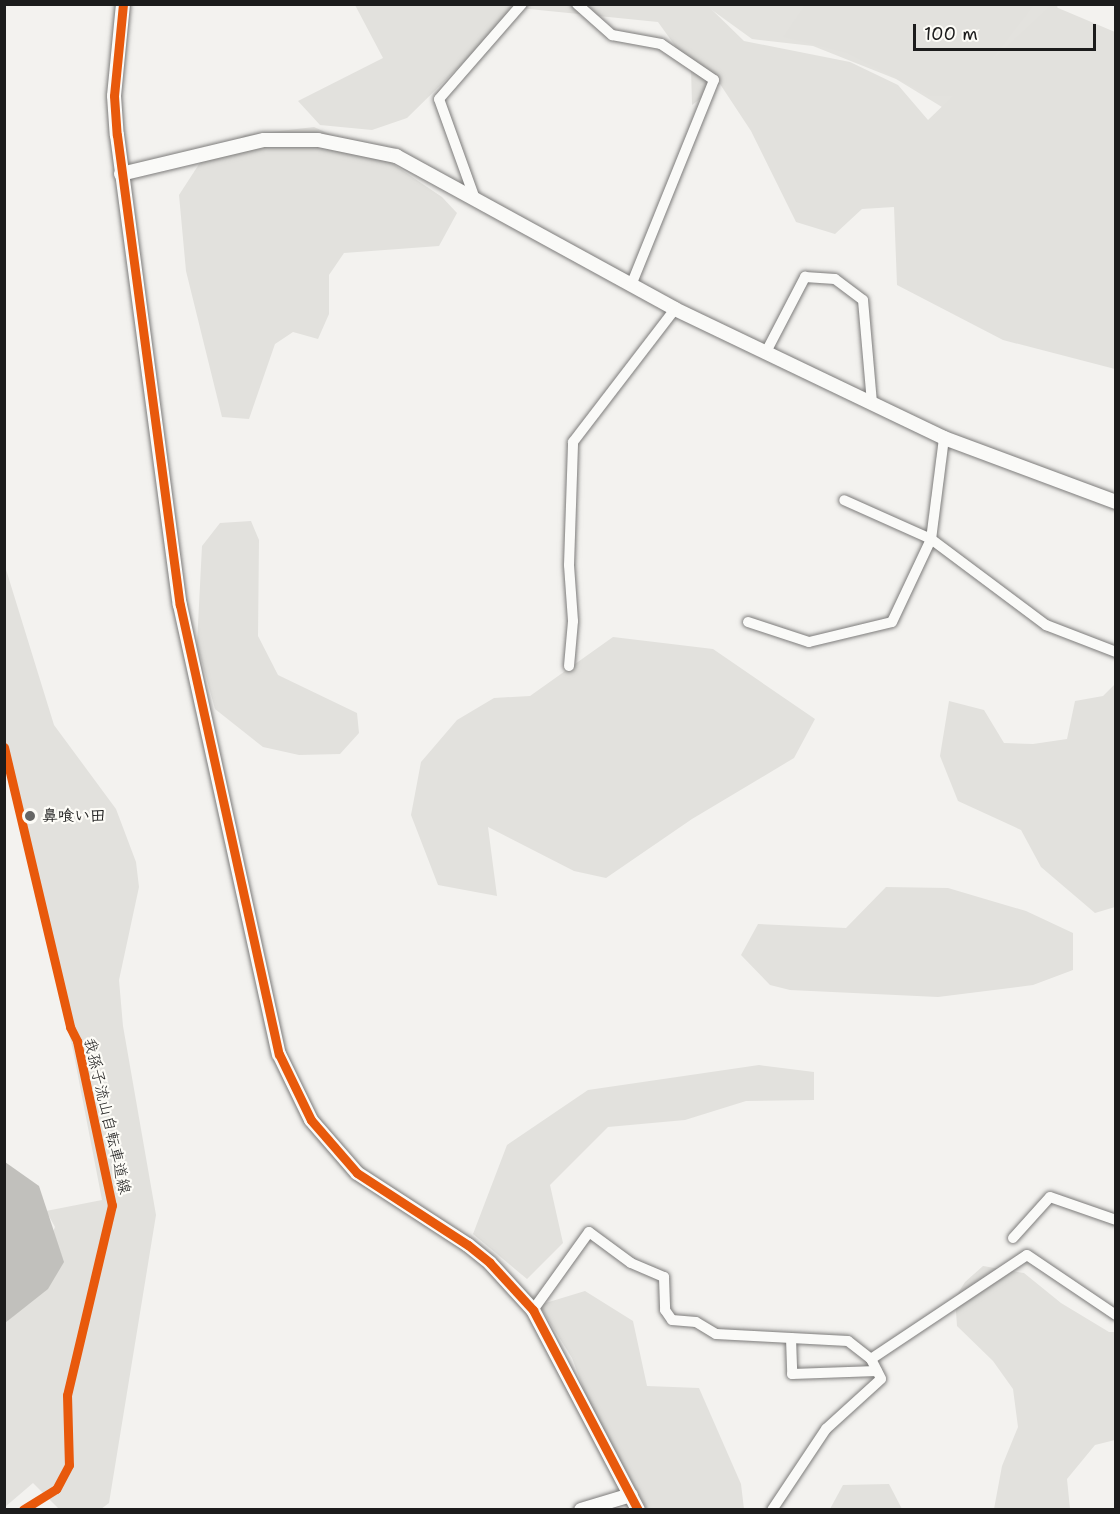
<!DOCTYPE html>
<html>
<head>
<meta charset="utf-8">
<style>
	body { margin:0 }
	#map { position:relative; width:1120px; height:1514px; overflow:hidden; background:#f3f2ef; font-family:"Shantell Sans","Klee One",sans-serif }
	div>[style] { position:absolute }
	.built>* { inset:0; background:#e3e2de }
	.green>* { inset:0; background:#e2e1dd }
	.water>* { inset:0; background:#c1c0bc }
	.roads { filter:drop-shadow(0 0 2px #7d7c7b) drop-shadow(0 0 2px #7d7c7b) }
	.minor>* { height:10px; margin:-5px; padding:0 5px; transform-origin:5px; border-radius:5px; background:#fafaf8 }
	.tertiary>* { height:14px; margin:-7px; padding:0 7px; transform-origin:7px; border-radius:7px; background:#fafaf8 }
	.cycleway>* { height:9px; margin:-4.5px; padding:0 4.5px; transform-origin:4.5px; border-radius:4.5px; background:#e8590c }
	.dots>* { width:16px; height:16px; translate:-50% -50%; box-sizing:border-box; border:3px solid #fdfcf7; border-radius:50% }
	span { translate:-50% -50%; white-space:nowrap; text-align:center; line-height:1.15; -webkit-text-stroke:4.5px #fdfcf7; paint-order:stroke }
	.poi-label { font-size:16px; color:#1c1c1c; font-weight:700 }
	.left { translate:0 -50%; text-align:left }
	.street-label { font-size:16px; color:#1c1c1c }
	.frame { position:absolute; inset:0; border:6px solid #1c1c1c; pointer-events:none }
	.scale { position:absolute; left:913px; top:24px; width:183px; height:27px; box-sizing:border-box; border:3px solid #1c1c1c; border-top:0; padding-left:8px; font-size:18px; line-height:21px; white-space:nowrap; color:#1c1c1c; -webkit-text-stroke:4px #fdfcf7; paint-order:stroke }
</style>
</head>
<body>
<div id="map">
	<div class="built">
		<div style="clip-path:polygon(1057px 4px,1058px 13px,955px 115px,896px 79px,813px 46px,752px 39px,705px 5px)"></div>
	</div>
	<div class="green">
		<div style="clip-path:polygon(706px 4px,744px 41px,850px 62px,898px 85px,928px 120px,953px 96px,930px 96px,847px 53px,783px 37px,805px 5px,1034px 5px,991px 61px,1051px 5px,1115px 32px,1115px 369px,1003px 340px,897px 285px,894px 207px,862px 209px,835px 234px,796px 222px,751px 131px,720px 84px,692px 105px,691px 68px,658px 22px,519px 8px,407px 118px,372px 130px,320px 125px,298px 101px,383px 58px,355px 5px)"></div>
		<div style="clip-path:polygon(314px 127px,387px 160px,442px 197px,457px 213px,439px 246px,344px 253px,329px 275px,329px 314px,318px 339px,293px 332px,275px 344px,249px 419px,222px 417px,186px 271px,179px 195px,201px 161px,245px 135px)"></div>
		<div style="clip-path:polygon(251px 521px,259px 540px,258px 636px,278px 675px,357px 713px,359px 733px,340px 754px,299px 755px,263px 747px,215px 709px,197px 644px,202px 546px,220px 523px)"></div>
		<div style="clip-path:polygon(4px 563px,54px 725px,116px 809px,136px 862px,139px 887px,119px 980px,123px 1026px,156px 1215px,109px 1503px,101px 1509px,59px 1509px,33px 1483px,5px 1507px,5px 1323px,20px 1310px,55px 1227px,46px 1211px,102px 1200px,73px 1050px,5px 766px)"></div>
		<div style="clip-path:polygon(613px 637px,713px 649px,815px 719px,794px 758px,692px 819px,606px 878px,574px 871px,488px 827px,497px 896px,438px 885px,411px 815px,421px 762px,457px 720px,494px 698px,530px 696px)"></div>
		<div style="clip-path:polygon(1115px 684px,1115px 907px,1095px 913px,1041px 867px,1021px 830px,958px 801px,940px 756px,949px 701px,984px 710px,1004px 743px,1033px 744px,1067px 739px,1075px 701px,1103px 696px)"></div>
		<div style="clip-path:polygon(886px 887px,948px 888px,1026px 911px,1073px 933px,1073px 970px,1033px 985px,938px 997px,790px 990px,770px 985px,741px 955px,758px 924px,846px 928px)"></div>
		<div style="clip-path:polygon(759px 1065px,814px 1072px,814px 1100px,746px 1101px,685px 1120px,608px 1127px,550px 1185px,563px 1243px,527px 1279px,473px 1234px,507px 1145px,588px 1090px)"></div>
		<div style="clip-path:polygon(983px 1266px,1024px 1273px,1061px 1303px,1109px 1332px,1115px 1332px,1115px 1440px,1095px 1445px,1067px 1479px,1070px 1509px,994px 1509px,1002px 1466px,1018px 1427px,1013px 1389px,993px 1361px,957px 1326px,955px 1298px,965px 1282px)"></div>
		<div style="clip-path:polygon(585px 1291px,633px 1321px,647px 1386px,699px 1388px,741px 1484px,744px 1509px,647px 1509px,589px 1403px,572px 1358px,539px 1305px)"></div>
		<div style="clip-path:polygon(889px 1484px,902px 1509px,830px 1509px,843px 1485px)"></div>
	</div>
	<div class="water">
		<div style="clip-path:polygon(5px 1162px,39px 1186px,64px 1262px,48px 1289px,5px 1323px)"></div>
	</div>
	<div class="roads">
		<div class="minor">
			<div style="left:577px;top:4px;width:47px;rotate:41.5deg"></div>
			<div style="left:612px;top:35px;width:50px;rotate:10.4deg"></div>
			<div style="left:661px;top:44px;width:64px;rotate:34.2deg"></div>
			<div style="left:714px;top:80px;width:221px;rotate:112deg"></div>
			<div style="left:475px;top:199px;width:106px;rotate:-109.8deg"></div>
			<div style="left:439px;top:99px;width:126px;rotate:-48.9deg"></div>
			<div style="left:766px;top:352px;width:85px;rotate:-62.5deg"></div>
			<div style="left:805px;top:277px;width:30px;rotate:4deg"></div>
			<div style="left:835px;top:279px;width:35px;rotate:37deg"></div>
			<div style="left:863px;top:300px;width:103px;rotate:85deg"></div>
			<div style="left:944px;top:438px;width:102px;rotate:97.3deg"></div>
			<div style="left:931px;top:539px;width:144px;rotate:36.8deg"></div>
			<div style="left:1046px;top:625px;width:75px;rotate:21.1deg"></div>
			<div style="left:748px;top:622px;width:64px;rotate:18.2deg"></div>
			<div style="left:809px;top:642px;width:85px;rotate:-13.5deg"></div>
			<div style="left:892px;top:622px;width:92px;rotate:-64.8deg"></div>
			<div style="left:931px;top:539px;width:95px;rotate:-155.9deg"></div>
			<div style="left:569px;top:666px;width:45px;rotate:-84.9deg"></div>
			<div style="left:573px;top:621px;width:56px;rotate:-94.1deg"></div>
			<div style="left:569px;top:565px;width:123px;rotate:-88.1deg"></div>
			<div style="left:573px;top:442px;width:168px;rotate:-52.5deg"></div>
			<div style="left:1013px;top:1238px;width:55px;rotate:-47.9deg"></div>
			<div style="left:1050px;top:1197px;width:70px;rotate:19.2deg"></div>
			<div style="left:533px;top:1310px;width:96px;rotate:-54.3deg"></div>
			<div style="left:589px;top:1232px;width:52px;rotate:36.4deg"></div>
			<div style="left:631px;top:1263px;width:36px;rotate:23deg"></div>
			<div style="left:664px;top:1277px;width:33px;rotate:88deg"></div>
			<div style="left:665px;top:1310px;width:12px;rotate:55deg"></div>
			<div style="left:672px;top:1320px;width:24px;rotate:5deg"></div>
			<div style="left:696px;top:1322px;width:23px;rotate:31deg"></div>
			<div style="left:716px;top:1334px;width:132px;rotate:3deg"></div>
			<div style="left:848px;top:1341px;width:29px;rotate:38deg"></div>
			<div style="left:871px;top:1359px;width:22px;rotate:63deg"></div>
			<div style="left:881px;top:1379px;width:74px;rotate:137.7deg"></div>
			<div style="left:826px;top:1429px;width:97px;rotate:123.7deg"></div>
			<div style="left:791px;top:1338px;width:36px;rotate:88deg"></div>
			<div style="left:792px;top:1374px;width:85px;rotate:-2deg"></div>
			<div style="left:871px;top:1359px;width:187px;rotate:-33.7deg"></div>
			<div style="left:1027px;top:1255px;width:107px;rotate:34deg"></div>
		</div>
		<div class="tertiary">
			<div style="left:123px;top:4px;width:92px;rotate:95.6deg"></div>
			<div style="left:114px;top:96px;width:39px;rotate:86deg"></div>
			<div style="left:117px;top:135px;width:474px;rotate:82.4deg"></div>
			<div style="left:180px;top:605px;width:460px;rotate:77.6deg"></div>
			<div style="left:279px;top:1054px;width:73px;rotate:64.1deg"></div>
			<div style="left:311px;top:1120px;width:70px;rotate:49deg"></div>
			<div style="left:357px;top:1173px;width:132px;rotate:33deg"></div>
			<div style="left:468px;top:1245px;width:28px;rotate:39deg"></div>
			<div style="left:490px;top:1263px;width:64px;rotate:47.5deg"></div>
			<div style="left:533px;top:1310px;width:226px;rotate:62.3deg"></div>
			<div style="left:121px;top:174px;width:147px;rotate:-13.4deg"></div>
			<div style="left:264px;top:140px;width:54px"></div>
			<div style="left:318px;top:140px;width:80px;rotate:11.6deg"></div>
			<div style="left:396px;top:156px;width:318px;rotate:28.7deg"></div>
			<div style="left:675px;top:309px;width:298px;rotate:25.6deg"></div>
			<div style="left:944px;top:438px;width:184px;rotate:20.4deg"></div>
			<div style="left:581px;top:1510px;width:52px;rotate:-16.7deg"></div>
		</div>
	</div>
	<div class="cycleway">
		<div style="left:123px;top:4px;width:92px;rotate:95.6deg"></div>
		<div style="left:114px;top:96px;width:39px;rotate:86deg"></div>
		<div style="left:117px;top:135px;width:474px;rotate:82.4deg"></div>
		<div style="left:180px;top:605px;width:460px;rotate:77.6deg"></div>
		<div style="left:279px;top:1054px;width:73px;rotate:64.1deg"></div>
		<div style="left:311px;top:1120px;width:70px;rotate:49deg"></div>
		<div style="left:357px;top:1173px;width:132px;rotate:33deg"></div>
		<div style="left:468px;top:1245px;width:28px;rotate:39deg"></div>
		<div style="left:490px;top:1263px;width:64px;rotate:47.5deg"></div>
		<div style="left:533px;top:1310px;width:226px;rotate:62.3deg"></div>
		<div style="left:4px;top:747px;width:288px;rotate:76.7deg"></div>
		<div style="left:70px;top:1027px;width:16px;rotate:63deg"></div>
		<div style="left:77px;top:1041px;width:168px;rotate:78deg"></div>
		<div style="left:112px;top:1205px;width:195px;rotate:103.3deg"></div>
		<div style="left:67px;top:1395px;width:70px;rotate:88.4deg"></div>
		<div style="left:69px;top:1465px;width:27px;rotate:118deg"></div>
		<div style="left:56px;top:1489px;width:39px;rotate:148deg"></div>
	</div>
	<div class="dots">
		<div style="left:30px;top:816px;background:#676766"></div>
	</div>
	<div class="poi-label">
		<span class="left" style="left:42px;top:816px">鼻喰い田</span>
	</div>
	<div class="street-label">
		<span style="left:107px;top:1116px;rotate:77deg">我孫子流山自転車道線</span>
	</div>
	<div class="frame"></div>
	<div class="scale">100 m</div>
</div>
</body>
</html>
